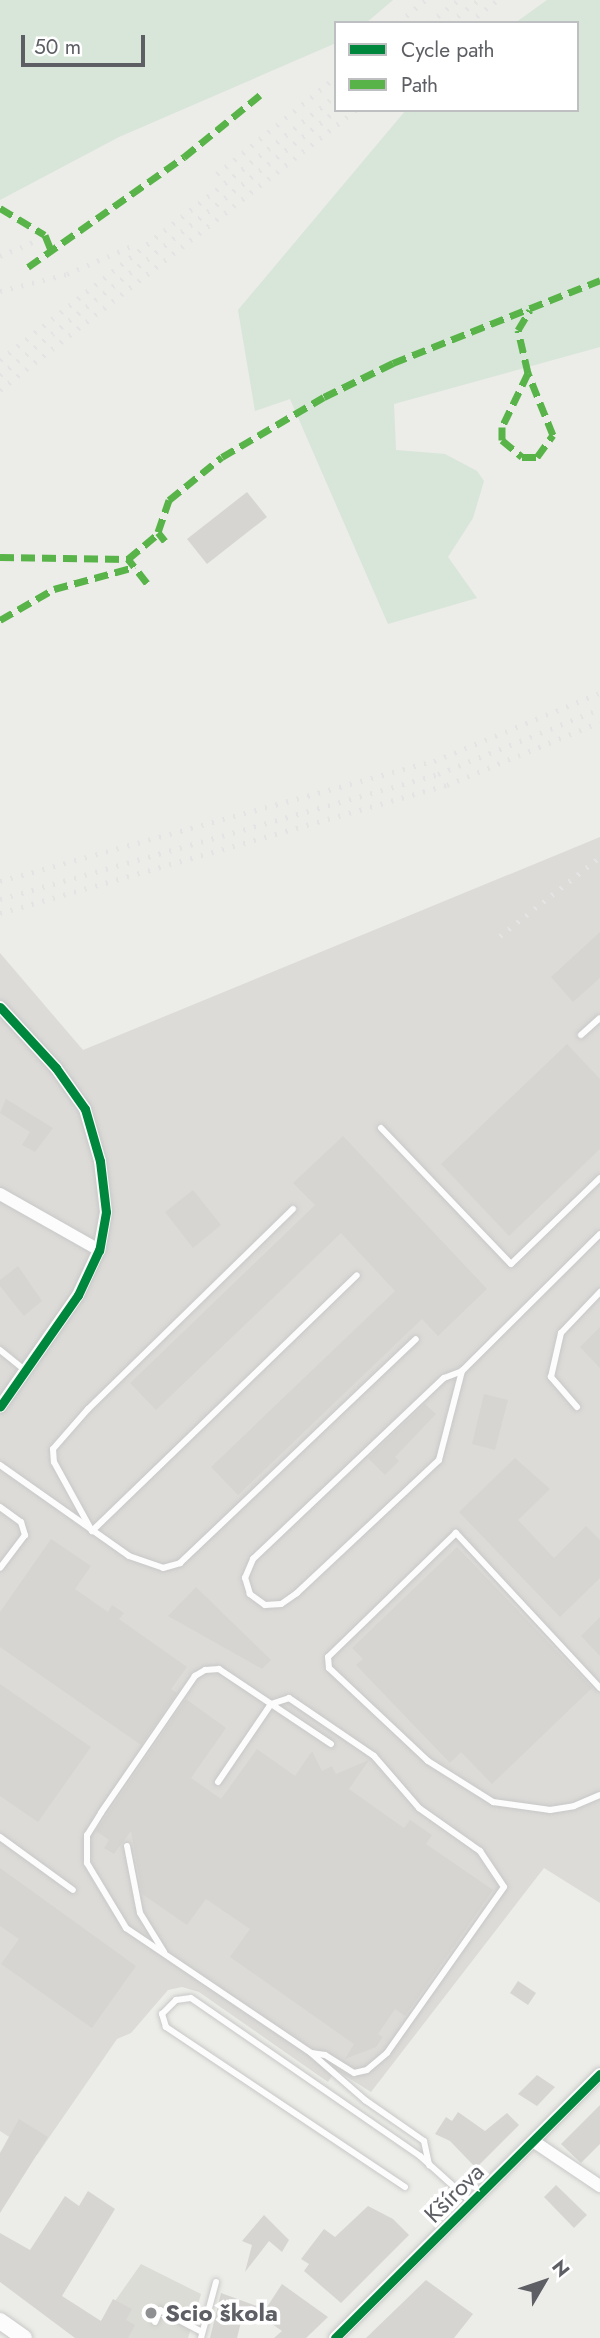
<!DOCTYPE html>
<html>
<head>
<meta charset="utf-8">
<style>
	body { margin:0 }
	#map { position:relative; width:600px; height:2338px; overflow:hidden; background:#ecece8; font-family:Jost,sans-serif }
	div>[style] { position:absolute }
	.industrial>* { inset:0; background:#dcdbd8 }
	.education>* { inset:0; background:#dcdcd6 }
	.green>* { inset:0; background:#d7e6d8 }
	.building>* { inset:0; background:#d6d5d2 }
	.roads { filter:drop-shadow(0 0 2px #c8c8c8) drop-shadow(0 0 2px #c8c8c8) }
	.service>* { height:6px; margin:-3px; padding:0 3px; transform-origin:3px; border-radius:3px; background:#fcfcfc }
	.minor>* { height:12px; margin:-6px; padding:0 6px; transform-origin:6px; border-radius:6px; background:#fcfcfc }
	.tertiary>* { height:16px; margin:-8px; padding:0 8px; transform-origin:8px; border-radius:8px; background:#fcfcfc }
	.rail>* { height:5px; margin-top:-2.5px; transform-origin:0; background:repeating-linear-gradient(90deg,#e3e4e3 0 2px,transparent 0 11px) }
	.quiet>* { height:7px; margin-top:-3.5px; transform-origin:0; background:repeating-linear-gradient(90deg,#58b448 0 14px,transparent 0 21px) }
	.cycleway>* { height:9px; margin:-4.5px; padding:0 4.5px; transform-origin:4.5px; border-radius:4.5px; background:#00873e }
	.dots>* { width:19px; height:19px; translate:-50% -50%; box-sizing:border-box; border:4px solid #fff; border-radius:50% }
	span { translate:-50% -50%; white-space:nowrap; text-align:center; line-height:1.15; -webkit-text-stroke:7px #fff; paint-order:stroke }
	.street-label { font-size:24px; color:#5d5f64 }
	.poi-label { font-size:24px; color:#5d5f64; font-weight:700 }
	.left { translate:0 -50%; text-align:left }
	.legend { position:absolute; left:334px; top:21px; width:245px; height:91px; box-sizing:border-box; background:#fff; border:2px solid #bebfc1; margin:0; padding:9px 12px; list-style:none; font-size:21px; color:#5d5f64 }
	.legend li { display:flex; align-items:center; gap:14px; height:35px }
	.legend b { width:35px; border:2px solid #bebfc1 }
	.north { position:absolute; left:509px; top:2247px; width:70px; height:70px; -webkit-text-stroke:5px #fff; paint-order:stroke; rotate:51deg; font-size:19px; font-weight:700; line-height:28px; text-align:center; color:#5d5f64 }
	.north::after { content:''; display:block; margin:auto; width:24px; height:32px; background:#5d5f64; clip-path:polygon(50% 0,100% 100%,50% 72%,0 100%) }
	.scale { position:absolute; left:21px; top:35px; width:124px; height:32px; box-sizing:border-box; border:4px solid #5d5f64; border-top:0; padding-left:9px; font-size:21px; line-height:24px; white-space:nowrap; color:#5d5f64; -webkit-text-stroke:5px #fff; paint-order:stroke }
</style>
</head>
<body>
<div id="map">
	<div class="industrial">
		<div style="clip-path:polygon(600px 837px,600px 1903px,544px 1868px,371px 2092px,336px 2070px,328px 2082px,199px 1992px,182px 1987px,168px 1990px,131px 2033px,117px 2039px,37px 2155px,0 2131px,0 953px,83px 1050px)"></div>
	</div>
	<div class="education">
		<div style="clip-path:polygon(141px 2264px,201px 2294px,188px 2338px,89px 2338px)"></div>
	</div>
	<div class="green">
		<div style="clip-path:polygon(0 0,393px 0,366px 23px,336px 23px,336px 43px,119px 137px,0 200px)"></div>
		<div style="clip-path:polygon(547px 0,600px 0,600px 347px,394px 404px,396px 450px,445px 454px,477px 471px,484px 481px,473px 518px,448px 557px,477px 598px,388px 624px,290px 399px,255px 411px,238px 310px,406px 110px,577px 110px,577px 23px,515px 23px)"></div>
	</div>
	<div class="building">
		<div style="clip-path:polygon(247px 492px,267px 517px,207px 564px,187px 539px)"></div>
		<div style="clip-path:polygon(600px 932px,600px 978px,573px 1002px,551px 977px)"></div>
		<div style="clip-path:polygon(567px 1044px,600px 1079px,600px 1149px,509px 1236px,441px 1164px)"></div>
		<div style="clip-path:polygon(6px 1099px,53px 1128px,35px 1152px,22px 1145px,30px 1132px,0 1113px)"></div>
		<div style="clip-path:polygon(343px 1136px,487px 1289px,438px 1336px,422px 1319px,238px 1495px,211px 1467px,395px 1291px,341px 1233px,156px 1410px,130px 1383px,315px 1205px,293px 1183px)"></div>
		<div style="clip-path:polygon(193px 1190px,221px 1225px,193px 1248px,165px 1212px)"></div>
		<div style="clip-path:polygon(18px 1266px,42px 1301px,24px 1316px,0 1286px,0 1280px)"></div>
		<div style="clip-path:polygon(600px 1327px,600px 1368px,580px 1347px)"></div>
		<div style="clip-path:polygon(484px 1394px,508px 1400px,495px 1450px,472px 1444px)"></div>
		<div style="clip-path:polygon(425px 1404px,436px 1414px,395px 1457px,399px 1461px,385px 1475px,368px 1458px)"></div>
		<div style="clip-path:polygon(515px 1458px,550px 1489px,518px 1520px,554px 1558px,586px 1526px,600px 1540px,600px 1578px,560px 1617px,459px 1512px)"></div>
		<div style="clip-path:polygon(51px 1539px,91px 1566px,75px 1589px,108px 1612px,112px 1605px,124px 1613px,119px 1619px,187px 1667px,171px 1689px,177px 1693px,141px 1745px,0 1647px,0 1612px)"></div>
		<div style="clip-path:polygon(457px 1547px,592px 1688px,492px 1784px,461px 1752px,450px 1763px,356px 1665px,363px 1659px,352px 1648px)"></div>
		<div style="clip-path:polygon(196px 1587px,271px 1660px,262px 1669px,168px 1616px)"></div>
		<div style="clip-path:polygon(600px 1617px,600px 1656px,581px 1636px)"></div>
		<div style="clip-path:polygon(0 1684px,91px 1747px,38px 1822px,0 1796px)"></div>
		<div style="clip-path:polygon(186px 1699px,226px 1728px,191px 1778px,221px 1799px,257px 1749px,295px 1776px,312px 1751px,322px 1771px,332px 1766px,336px 1774px,369px 1760px,349px 1789px,404px 1828px,410px 1820px,432px 1835px,426px 1844px,493px 1890px,405px 2016px,395px 2009px,378px 2034px,383px 2037px,376px 2047px,345px 2059px,354px 2044px,230px 1957px,250px 1929px,206px 1899px,187px 1925px,142px 1894px,131px 1831px,114px 1854px,104px 1848px,109px 1840px,96px 1831px)"></div>
		<div style="clip-path:polygon(0 1868px,136px 1966px,92px 2028px,1px 1964px,19px 1939px,0 1926px)"></div>
		<div style="clip-path:polygon(518px 1981px,536px 1993px,528px 2005px,510px 1993px)"></div>
		<div style="clip-path:polygon(537px 2075px,555px 2087px,537px 2106px,518px 2094px)"></div>
		<div style="clip-path:polygon(600px 2105px,600px 2144px,581px 2163px,561px 2144px)"></div>
		<div style="clip-path:polygon(458px 2112px,485px 2131px,507px 2113px,519px 2125px,476px 2168px,450px 2141px,435px 2134px,446px 2117px,452px 2121px)"></div>
		<div style="clip-path:polygon(19px 2119px,48px 2137px,0 2213px,0 2153px)"></div>
		<div style="clip-path:polygon(556px 2185px,587px 2215px,574px 2228px,544px 2197px)"></div>
		<div style="clip-path:polygon(88px 2191px,115px 2209px,62px 2296px,101px 2321px,113px 2299px,132px 2309px,126px 2320px,135px 2325px,128px 2338px,75px 2338px,0 2282px,0 2233px,30px 2250px,65px 2196px,79px 2206px)"></div>
		<div style="clip-path:polygon(368px 2206px,393px 2219px,409px 2235px,341px 2303px,304px 2271px,309px 2264px,301px 2259px,324px 2229px,335px 2237px)"></div>
		<div style="clip-path:polygon(264px 2215px,289px 2240px,282px 2252px,269px 2241px,245px 2272px,252px 2245px,242px 2241px)"></div>
		<div style="clip-path:polygon(426px 2280px,473px 2314px,454px 2338px,366px 2338px)"></div>
		<div style="clip-path:polygon(282px 2284px,328px 2317px,306px 2338px,274px 2338px,282px 2331px,261px 2316px)"></div>
		<div style="clip-path:polygon(221px 2293px,257px 2306px,251px 2321px,242px 2318px,237px 2338px,210px 2338px)"></div>
	</div>
	<div class="roads">
		<div class="service">
			<div style="left:581px;top:1035px;width:25px;rotate:-42deg"></div>
			<div style="left:381px;top:1128px;width:188px;rotate:46.3deg"></div>
			<div style="left:511px;top:1264px;width:124px;rotate:-44deg"></div>
			<div style="left:293px;top:1209px;width:286px;rotate:135.7deg"></div>
			<div style="left:88px;top:1409px;width:53px;rotate:131.2deg"></div>
			<div style="left:53px;top:1449px;width:13px;rotate:86deg"></div>
			<div style="left:54px;top:1462px;width:79px;rotate:61.2deg"></div>
			<div style="left:92px;top:1531px;width:368px;rotate:-44deg"></div>
			<div style="left:0;top:1350px;width:33px;rotate:39deg"></div>
			<div style="left:462px;top:1371px;width:92px;rotate:104.5deg"></div>
			<div style="left:439px;top:1460px;width:195px;rotate:136.9deg"></div>
			<div style="left:297px;top:1593px;width:19px;rotate:145deg"></div>
			<div style="left:281px;top:1604px;width:16px;rotate:176deg"></div>
			<div style="left:265px;top:1605px;width:19px;rotate:-144deg"></div>
			<div style="left:250px;top:1594px;width:17px;rotate:-107deg"></div>
			<div style="left:245px;top:1578px;width:21px;rotate:-67deg"></div>
			<div style="left:253px;top:1559px;width:263px;rotate:-43.5deg"></div>
			<div style="left:444px;top:1378px;width:19px;rotate:-21deg"></div>
			<div style="left:462px;top:1371px;width:194px;rotate:-44.8deg"></div>
			<div style="left:577px;top:1407px;width:40px;rotate:-131deg"></div>
			<div style="left:551px;top:1377px;width:45px;rotate:-77.2deg"></div>
			<div style="left:561px;top:1333px;width:57px;rotate:-46.4deg"></div>
			<div style="left:0;top:1465px;width:158px;rotate:35.2deg"></div>
			<div style="left:129px;top:1556px;width:36px;rotate:19deg"></div>
			<div style="left:163px;top:1568px;width:18px;rotate:-16deg"></div>
			<div style="left:180px;top:1563px;width:325px;rotate:-43.5deg"></div>
			<div style="left:0;top:1507px;width:26px;rotate:36deg"></div>
			<div style="left:21px;top:1522px;width:14px;rotate:73deg"></div>
			<div style="left:25px;top:1535px;width:41px;rotate:127.1deg"></div>
			<div style="left:600px;top:1688px;width:212px;rotate:-132.9deg"></div>
			<div style="left:456px;top:1533px;width:178px;rotate:135.9deg"></div>
			<div style="left:328px;top:1657px;width:11px;rotate:85deg"></div>
			<div style="left:329px;top:1668px;width:136px;rotate:43.2deg"></div>
			<div style="left:428px;top:1761px;width:77px;rotate:32.2deg"></div>
			<div style="left:493px;top:1802px;width:58px;rotate:8deg"></div>
			<div style="left:550px;top:1810px;width:24px;rotate:-9deg"></div>
			<div style="left:574px;top:1806px;width:28px;rotate:-23deg"></div>
			<div style="left:331px;top:1744px;width:135px;rotate:-146.2deg"></div>
			<div style="left:219px;top:1669px;width:14px;rotate:176deg"></div>
			<div style="left:205px;top:1670px;width:12px;rotate:149deg"></div>
			<div style="left:195px;top:1676px;width:166px;rotate:124.5deg"></div>
			<div style="left:101px;top:1813px;width:26px;rotate:122deg"></div>
			<div style="left:87px;top:1835px;width:28px;rotate:90deg"></div>
			<div style="left:87px;top:1863px;width:76px;rotate:59deg"></div>
			<div style="left:126px;top:1928px;width:223px;rotate:34deg"></div>
			<div style="left:311px;top:2053px;width:72px;rotate:41deg"></div>
			<div style="left:365px;top:2100px;width:72px;rotate:34.8deg"></div>
			<div style="left:424px;top:2141px;width:25px;rotate:78deg"></div>
			<div style="left:218px;top:1782px;width:94px;rotate:-55.8deg"></div>
			<div style="left:271px;top:1704px;width:19px;rotate:-18deg"></div>
			<div style="left:289px;top:1698px;width:103px;rotate:34.3deg"></div>
			<div style="left:374px;top:1756px;width:69px;rotate:49.1deg"></div>
			<div style="left:419px;top:1808px;width:75px;rotate:35.2deg"></div>
			<div style="left:480px;top:1851px;width:43px;rotate:56.3deg"></div>
			<div style="left:504px;top:1887px;width:203px;rotate:125.2deg"></div>
			<div style="left:387px;top:2053px;width:26px;rotate:140deg"></div>
			<div style="left:367px;top:2070px;width:13px;rotate:167deg"></div>
			<div style="left:354px;top:2073px;width:34px;rotate:-148deg"></div>
			<div style="left:325px;top:2055px;width:12px;rotate:-171deg"></div>
			<div style="left:0;top:1837px;width:90px;rotate:36deg"></div>
			<div style="left:127px;top:1846px;width:68px;rotate:79deg"></div>
			<div style="left:140px;top:1913px;width:46px;rotate:58.4deg"></div>
			<div style="left:405px;top:2187px;width:288px;rotate:-146.2deg"></div>
			<div style="left:166px;top:2027px;width:14px;rotate:-107deg"></div>
			<div style="left:162px;top:2014px;width:20px;rotate:-45deg"></div>
			<div style="left:176px;top:2000px;width:15px;rotate:-8deg"></div>
			<div style="left:191px;top:1998px;width:278px;rotate:34.6deg"></div>
			<div style="left:420px;top:2156px;width:69px;rotate:42deg"></div>
			<div style="left:155px;top:2322px;width:13px;rotate:-67deg"></div>
			<div style="left:160px;top:2310px;width:47px;rotate:27.6deg"></div>
			<div style="left:201px;top:2338px;width:58px;rotate:-75deg"></div>
		</div>
		<div class="minor">
			<div style="left:0;top:1007px;width:83px;rotate:47.4deg"></div>
			<div style="left:56px;top:1068px;width:50px;rotate:54.7deg"></div>
			<div style="left:85px;top:1109px;width:54px;rotate:73.9deg"></div>
			<div style="left:100px;top:1161px;width:51px;rotate:83.3deg"></div>
			<div style="left:106px;top:1212px;width:39px;rotate:100deg"></div>
			<div style="left:99px;top:1250px;width:50px;rotate:115deg"></div>
			<div style="left:78px;top:1295px;width:136px;rotate:124.9deg"></div>
			<div style="left:0;top:1194px;width:114px;rotate:29.5deg"></div>
			<div style="left:533px;top:2141px;width:81px;rotate:33.9deg"></div>
			<div style="left:335px;top:2338px;width:374px;rotate:-44.9deg"></div>
		</div>
		<div class="tertiary">
			<div style="left:0;top:2321px;width:29px;rotate:35deg"></div>
		</div>
	</div>
	<div class="rail">
		<div style="left:398px;top:23px;width:35px;rotate:-40deg"></div>
		<div style="left:429px;top:23px;width:37px;rotate:-38deg"></div>
		<div style="left:449px;top:23px;width:37px;rotate:-38deg"></div>
		<div style="left:468px;top:23px;width:37px;rotate:-38deg"></div>
		<div style="left:217px;top:174px;width:154px;rotate:-39.2deg"></div>
		<div style="left:0;top:256px;width:39px;rotate:-23deg"></div>
		<div style="left:0;top:291px;width:69px;rotate:-14.2deg"></div>
		<div style="left:67px;top:274px;width:75px;rotate:-23.5deg"></div>
		<div style="left:0;top:360px;width:427px;rotate:-38.2deg"></div>
		<div style="left:0;top:375px;width:429px;rotate:-38.2deg"></div>
		<div style="left:0;top:390px;width:453px;rotate:-38.2deg"></div>
		<div style="left:0;top:881px;width:450px;rotate:-15.5deg"></div>
		<div style="left:434px;top:761px;width:179px;rotate:-22.3deg"></div>
		<div style="left:0;top:899px;width:455px;rotate:-15.9deg"></div>
		<div style="left:438px;top:774px;width:175px;rotate:-21.9deg"></div>
		<div style="left:0;top:913px;width:465px;rotate:-16deg"></div>
		<div style="left:447px;top:785px;width:165px;rotate:-22.4deg"></div>
		<div style="left:500px;top:936px;width:127px;rotate:-38.3deg"></div>
	</div>
	<div class="quiet">
		<div style="left:0;top:208px;width:52px;rotate:31deg"></div>
		<div style="left:45px;top:235px;width:18px;rotate:68deg"></div>
		<div style="left:28px;top:267px;width:191px;rotate:-35.2deg"></div>
		<div style="left:184px;top:157px;width:98px;rotate:-39.2deg"></div>
		<div style="left:528px;top:373px;width:60px;rotate:115.7deg"></div>
		<div style="left:502px;top:427px;width:13px;rotate:90deg"></div>
		<div style="left:502px;top:440px;width:26px;rotate:40deg"></div>
		<div style="left:522px;top:457px;width:15px"></div>
		<div style="left:537px;top:457px;width:27px;rotate:-54deg"></div>
		<div style="left:553px;top:435px;width:67px;rotate:-112deg"></div>
		<div style="left:528px;top:373px;width:44px;rotate:-103.1deg"></div>
		<div style="left:518px;top:330px;width:23px;rotate:-59deg"></div>
		<div style="left:165px;top:541px;width:11px;rotate:-128deg"></div>
		<div style="left:158px;top:532px;width:34px;rotate:-71deg"></div>
		<div style="left:169px;top:500px;width:68px;rotate:-39.1deg"></div>
		<div style="left:222px;top:457px;width:118px;rotate:-30.5deg"></div>
		<div style="left:324px;top:397px;width:77px;rotate:-26.2deg"></div>
		<div style="left:393px;top:363px;width:223px;rotate:-21.8deg"></div>
		<div style="left:0;top:557px;width:128px;rotate:0.9deg"></div>
		<div style="left:147px;top:583px;width:31px;rotate:-128deg"></div>
		<div style="left:128px;top:559px;width:40px;rotate:-40deg"></div>
		<div style="left:0;top:620px;width:62px;rotate:-29.9deg"></div>
		<div style="left:54px;top:589px;width:84px;rotate:-15.2deg"></div>
	</div>
	<div class="cycleway">
		<div style="left:0;top:1007px;width:83px;rotate:47.4deg"></div>
		<div style="left:56px;top:1068px;width:50px;rotate:54.7deg"></div>
		<div style="left:85px;top:1109px;width:54px;rotate:73.9deg"></div>
		<div style="left:100px;top:1161px;width:51px;rotate:83.3deg"></div>
		<div style="left:106px;top:1212px;width:39px;rotate:100deg"></div>
		<div style="left:99px;top:1250px;width:50px;rotate:115deg"></div>
		<div style="left:78px;top:1295px;width:136px;rotate:124.9deg"></div>
		<div style="left:335px;top:2338px;width:374px;rotate:-44.9deg"></div>
	</div>
	<div class="dots">
		<div style="left:151px;top:2313px;background:#8f9092"></div>
	</div>
	<div class="street-label">
		<span style="left:454px;top:2193px;rotate:-45deg">Kšírova</span>
	</div>
	<div class="poi-label">
		<span class="left" style="left:165px;top:2313px">Scio škola</span>
	</div>
	<ul class="legend">
	<li><b style="height:9px;background:#00873e"></b>Cycle path</li>
	<li><b style="height:9px;background:#58b448"></b>Path</li>
	</ul>
	<div class="north">N</div>
	<div class="scale">50 m</div>
</div>
</body>
</html>
